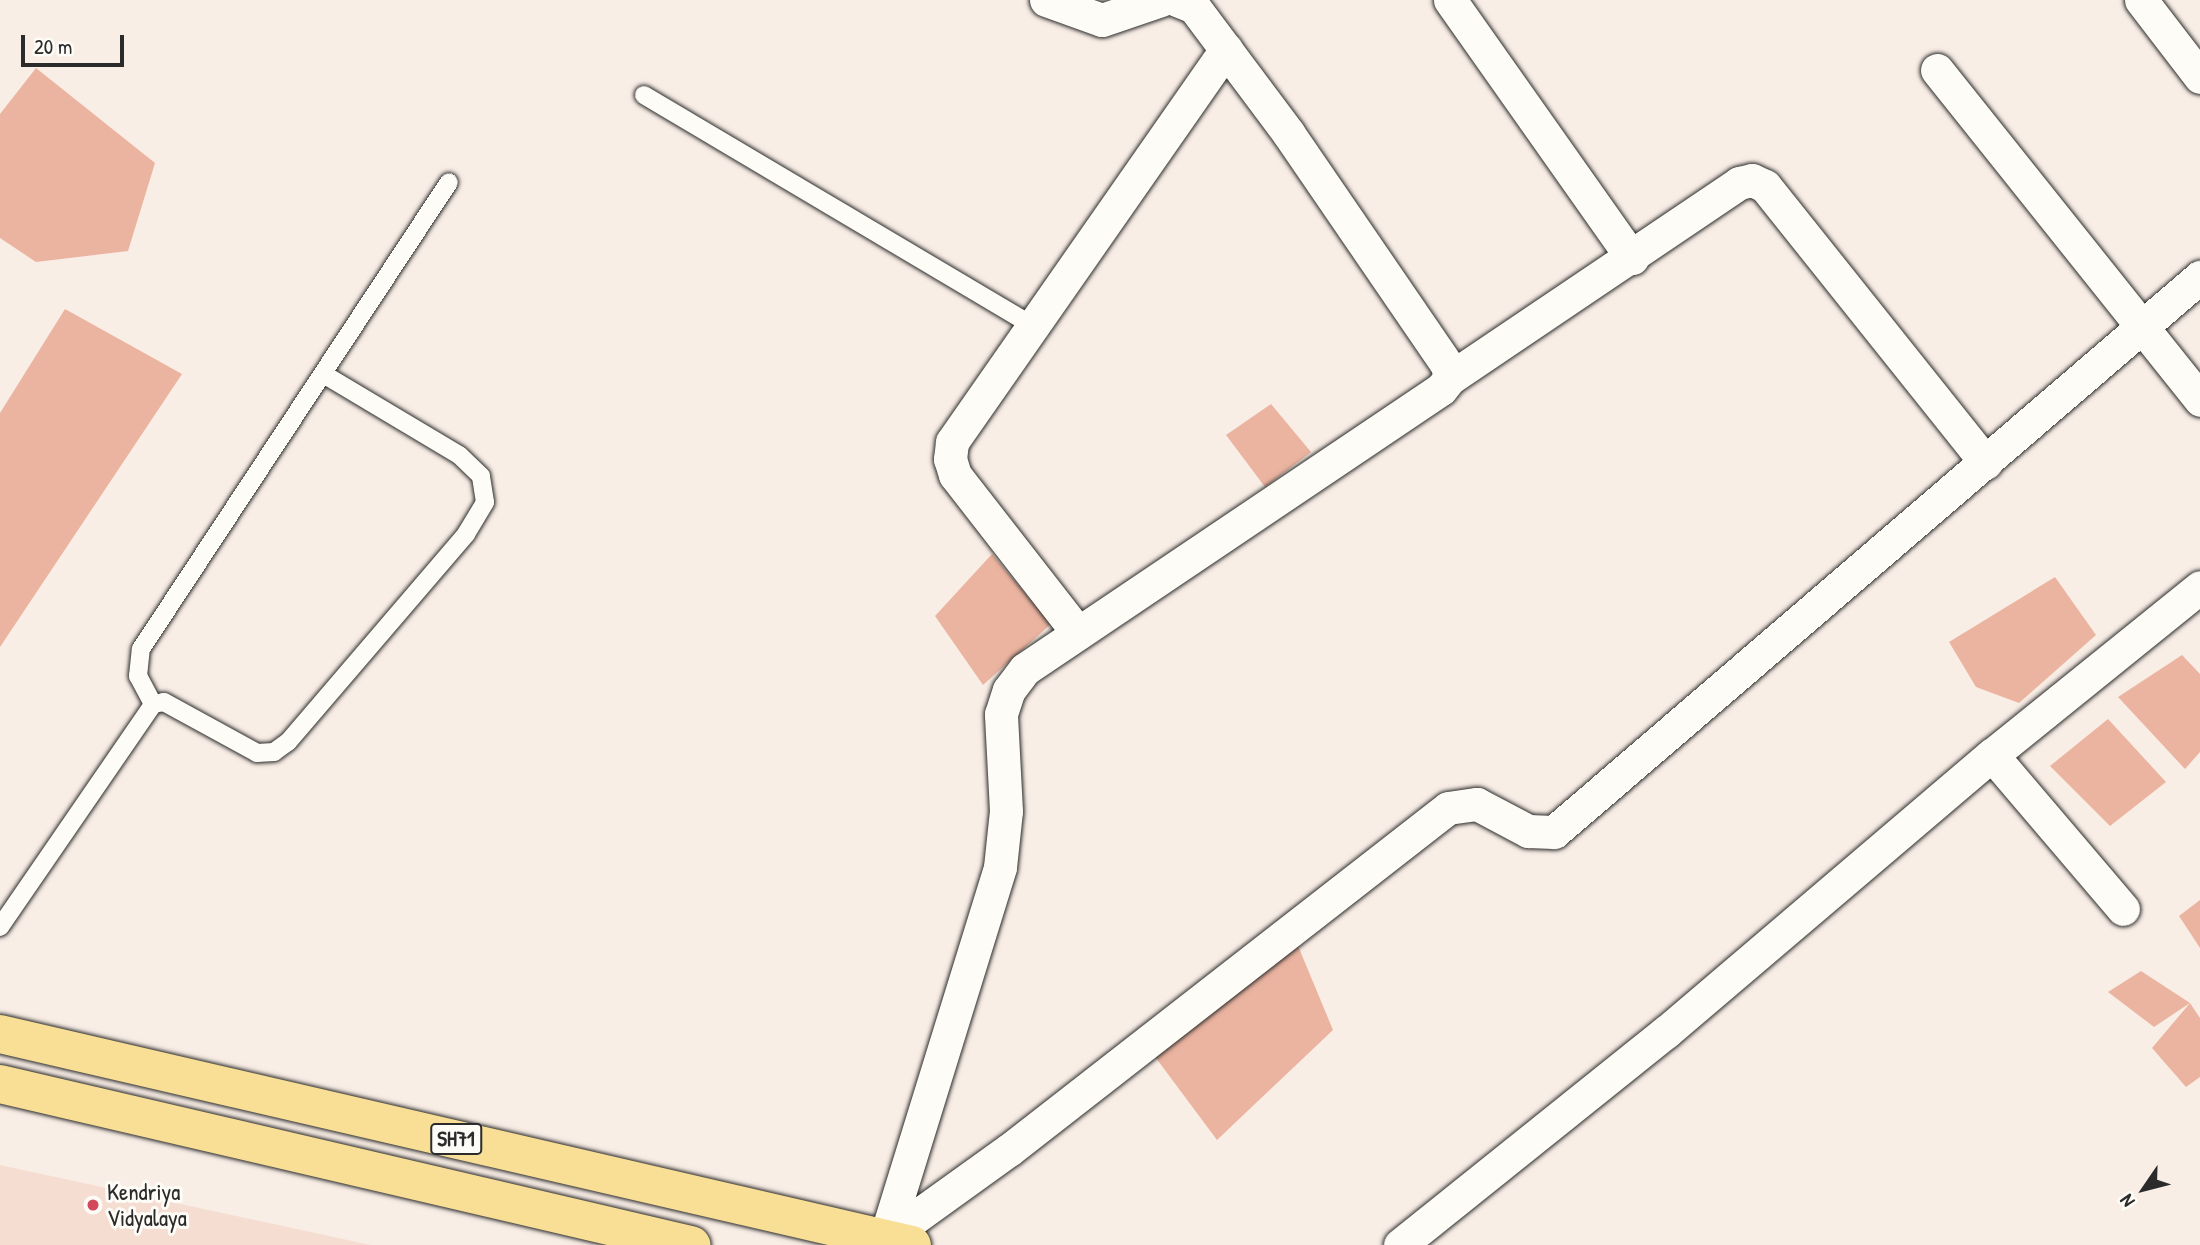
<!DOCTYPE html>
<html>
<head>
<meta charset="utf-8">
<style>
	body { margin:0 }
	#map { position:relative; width:2200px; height:1245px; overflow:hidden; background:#f9eee6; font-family:"Patrick Hand",sans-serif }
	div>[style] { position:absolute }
	.built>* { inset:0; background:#f5ddd1 }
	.building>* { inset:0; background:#ebb4a0 }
	.roads { filter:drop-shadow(0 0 2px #2b2b2b) drop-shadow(0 0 2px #2b2b2b) }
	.lane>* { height:18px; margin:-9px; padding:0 9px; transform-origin:9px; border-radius:9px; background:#fdfcf7 }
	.street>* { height:33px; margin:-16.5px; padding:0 16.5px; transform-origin:16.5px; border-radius:16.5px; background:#fdfcf7 }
	.primary>* { height:38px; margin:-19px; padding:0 19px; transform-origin:19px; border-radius:19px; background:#f9df96 }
	.dots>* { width:19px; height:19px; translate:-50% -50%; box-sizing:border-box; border:4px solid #fdfcf7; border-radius:50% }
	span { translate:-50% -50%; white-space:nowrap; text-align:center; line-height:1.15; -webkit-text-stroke:6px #fdfcf7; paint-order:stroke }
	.shield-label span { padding:2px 5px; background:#fdfcf7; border:2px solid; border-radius:5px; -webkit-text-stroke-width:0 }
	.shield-label { font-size:21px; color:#2b2b2b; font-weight:700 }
	.poi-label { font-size:23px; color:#2b2b2b }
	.left { translate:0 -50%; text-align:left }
	.north { position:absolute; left:2109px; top:1154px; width:70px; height:70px; -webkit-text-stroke:5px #fdfcf7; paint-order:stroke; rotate:235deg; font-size:19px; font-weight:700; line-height:28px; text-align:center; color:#2b2b2b }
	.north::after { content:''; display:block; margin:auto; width:24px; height:32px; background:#2b2b2b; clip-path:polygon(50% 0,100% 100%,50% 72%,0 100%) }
	.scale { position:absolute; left:21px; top:35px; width:103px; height:32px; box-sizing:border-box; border:4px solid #2b2b2b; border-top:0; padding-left:9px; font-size:21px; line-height:24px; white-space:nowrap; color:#2b2b2b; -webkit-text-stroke:5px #fdfcf7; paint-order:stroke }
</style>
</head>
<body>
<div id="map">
	<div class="built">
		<div style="clip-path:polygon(0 1165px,371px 1245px,0 1245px)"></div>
	</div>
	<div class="building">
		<div style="clip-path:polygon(36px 68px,155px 163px,128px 251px,36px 262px,0 238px,0 114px)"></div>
		<div style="clip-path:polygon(65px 309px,182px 374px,0 647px,0 413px)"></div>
		<div style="clip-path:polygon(1271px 404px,1311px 452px,1265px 487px,1226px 435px)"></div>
		<div style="clip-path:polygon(992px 554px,1051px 624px,983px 685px,935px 616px)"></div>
		<div style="clip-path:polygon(2055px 577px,2096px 635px,2019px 703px,1976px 687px,1949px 642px)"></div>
		<div style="clip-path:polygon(2182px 655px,2200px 674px,2200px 752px,2185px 769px,2118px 697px)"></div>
		<div style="clip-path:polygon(2108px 719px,2166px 782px,2110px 826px,2050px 766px)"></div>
		<div style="clip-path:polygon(2200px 900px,2200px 948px,2179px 916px)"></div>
		<div style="clip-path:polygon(1296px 941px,1333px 1030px,1217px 1140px,1150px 1050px)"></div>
		<div style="clip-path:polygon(2141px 971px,2190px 1003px,2154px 1027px,2108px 992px)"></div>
		<div style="clip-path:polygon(2190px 1003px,2200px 1018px,2200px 1077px,2186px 1087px,2152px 1048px)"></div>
	</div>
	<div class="roads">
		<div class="lane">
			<div style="left:644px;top:95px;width:452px;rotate:30.7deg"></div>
			<div style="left:153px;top:704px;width:32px;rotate:-118deg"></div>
			<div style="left:138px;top:676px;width:27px;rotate:-84deg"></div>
			<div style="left:141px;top:649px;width:559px;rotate:-56.59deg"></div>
			<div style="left:0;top:927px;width:270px;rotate:-55.5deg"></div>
			<div style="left:153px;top:704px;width:11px;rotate:-10deg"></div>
			<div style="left:164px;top:702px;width:106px;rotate:28.7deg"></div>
			<div style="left:257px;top:753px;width:17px;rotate:-3deg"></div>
			<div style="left:274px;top:752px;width:17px;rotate:-36deg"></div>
			<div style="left:288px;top:742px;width:274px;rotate:-49.4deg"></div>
			<div style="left:466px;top:534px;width:37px;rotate:-59deg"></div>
			<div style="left:485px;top:502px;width:26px;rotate:-99deg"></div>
			<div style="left:481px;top:476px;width:30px;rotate:-136deg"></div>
			<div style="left:459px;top:455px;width:158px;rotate:-149.2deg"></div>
		</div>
		<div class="street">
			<div style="left:1046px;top:0;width:59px;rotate:19.7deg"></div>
			<div style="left:1102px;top:20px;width:62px;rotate:-18.7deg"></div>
			<div style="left:1450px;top:0;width:316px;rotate:54.8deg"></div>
			<div style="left:2141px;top:0;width:97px;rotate:52.5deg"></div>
			<div style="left:1937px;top:70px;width:422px;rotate:51.4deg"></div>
			<div style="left:1450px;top:378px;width:349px;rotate:-34deg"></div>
			<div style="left:1739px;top:183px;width:13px;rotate:-13deg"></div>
			<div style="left:1752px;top:180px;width:14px;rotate:25deg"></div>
			<div style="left:1765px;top:186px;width:354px;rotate:51.4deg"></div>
			<div style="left:1078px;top:633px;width:200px;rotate:-127.9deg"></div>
			<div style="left:955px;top:475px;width:17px;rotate:-107deg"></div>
			<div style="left:950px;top:459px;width:17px;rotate:-83deg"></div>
			<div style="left:952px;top:442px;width:479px;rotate:-55.1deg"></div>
			<div style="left:1992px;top:755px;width:202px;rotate:49.6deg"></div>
			<div style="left:885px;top:1239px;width:389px;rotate:-72.8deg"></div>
			<div style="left:1000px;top:867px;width:56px;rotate:-83.9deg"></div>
			<div style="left:1006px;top:811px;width:97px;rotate:-93deg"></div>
			<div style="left:1001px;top:714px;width:25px;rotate:-72deg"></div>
			<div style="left:1009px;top:690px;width:26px;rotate:-53deg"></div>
			<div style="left:1025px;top:669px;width:501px;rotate:-33.94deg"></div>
			<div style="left:1441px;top:389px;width:14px;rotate:-51deg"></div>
			<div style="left:1450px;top:378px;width:13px;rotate:-103deg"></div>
			<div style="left:1447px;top:365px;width:280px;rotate:-124.4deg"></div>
			<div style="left:1289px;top:134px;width:159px;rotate:-126.8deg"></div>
			<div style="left:1194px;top:7px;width:18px;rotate:-158deg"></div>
			<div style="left:884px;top:1245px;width:6px;rotate:-81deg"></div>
			<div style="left:885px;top:1239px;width:153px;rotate:-35.7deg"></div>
			<div style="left:1009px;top:1150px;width:556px;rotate:-37.92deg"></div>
			<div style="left:1448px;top:808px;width:29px;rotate:-8deg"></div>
			<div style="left:1477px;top:804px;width:58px;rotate:27.9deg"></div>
			<div style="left:1528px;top:831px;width:26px;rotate:2deg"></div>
			<div style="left:1554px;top:832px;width:852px;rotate:-40.67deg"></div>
			<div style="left:1400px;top:1245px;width:341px;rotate:-38.7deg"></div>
			<div style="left:1666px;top:1032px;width:428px;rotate:-40.4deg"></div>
			<div style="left:1992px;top:755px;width:267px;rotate:-38.9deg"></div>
		</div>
		<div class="primary">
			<div style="left:0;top:1034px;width:936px;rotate:13.03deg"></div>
			<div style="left:0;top:1084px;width:710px;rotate:13.12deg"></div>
		</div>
	</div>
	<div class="dots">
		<div style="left:93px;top:1205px;background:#d1495b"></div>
	</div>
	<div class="shield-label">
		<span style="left:456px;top:1139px">SH71</span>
	</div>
	<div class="poi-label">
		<span class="left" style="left:107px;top:1205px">Kendriya<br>Vidyalaya</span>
	</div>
	<div class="north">N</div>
	<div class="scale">20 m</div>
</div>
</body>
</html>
